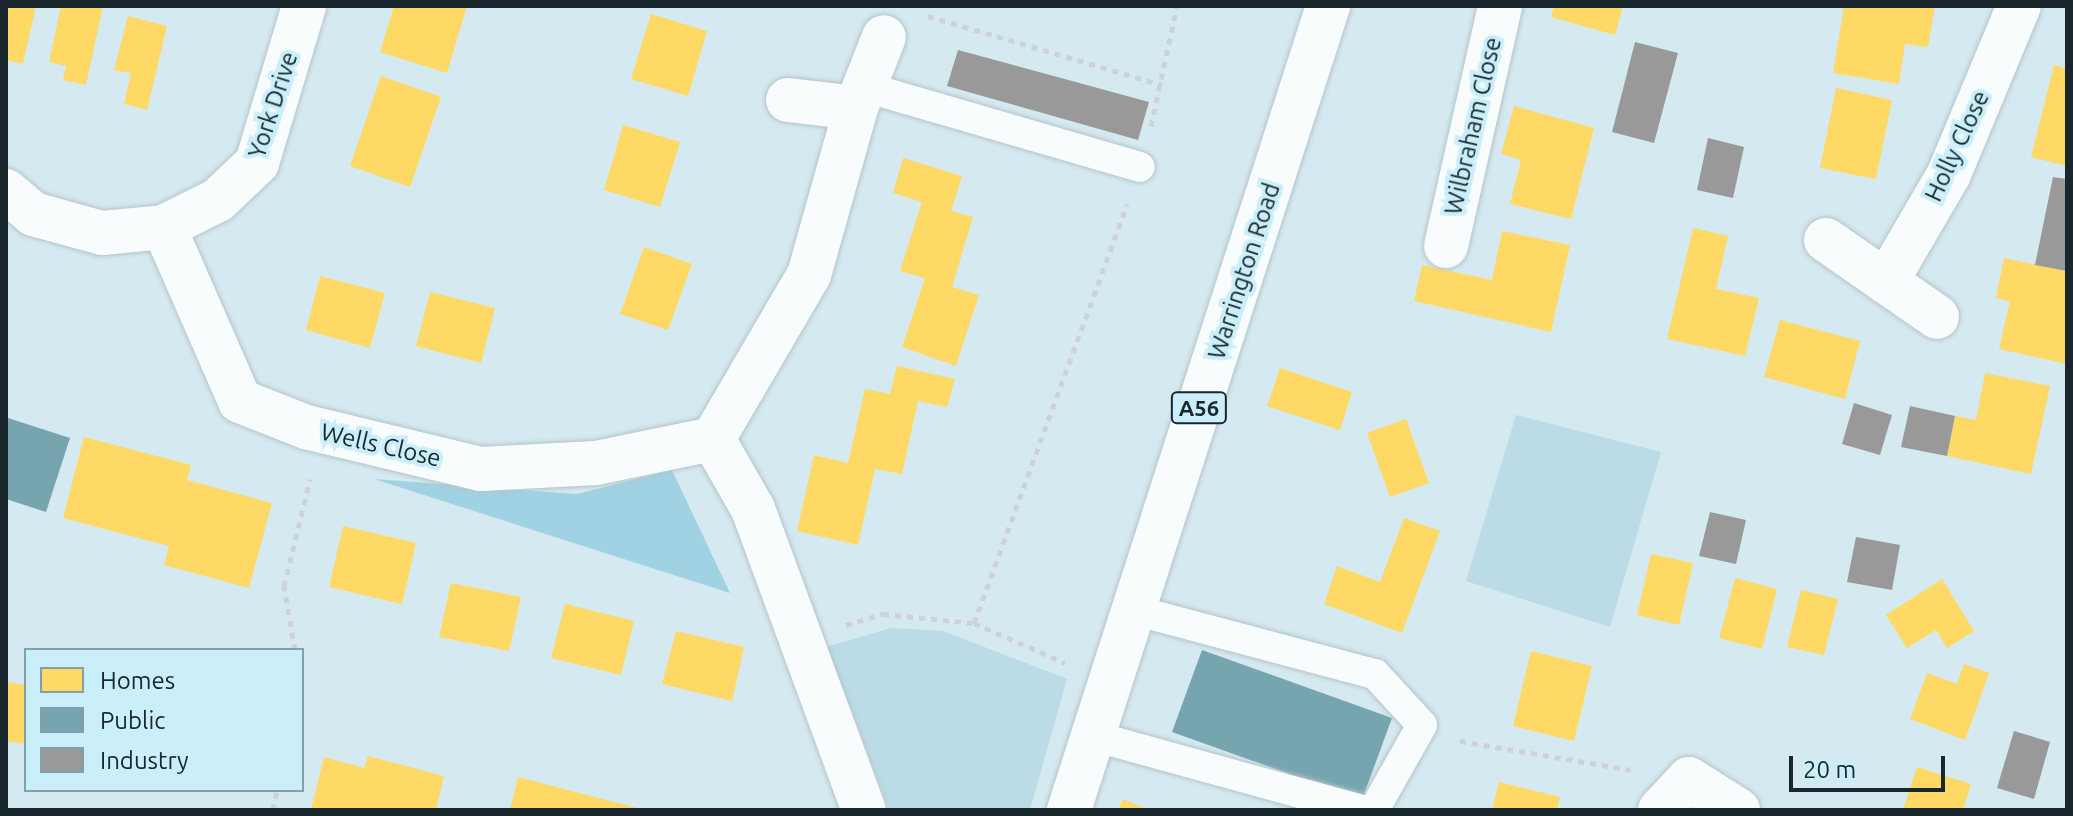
<!DOCTYPE html>
<html>
<head>
<meta charset="utf-8">
<style>
	body { margin:0 }
	#map { position:relative; width:2073px; height:816px; overflow:hidden; background:#d5e9f0; font-family:Ubuntu,sans-serif }
	div>[style] { position:absolute }
	.green>* { inset:0; background:#bbdbe7 }
	.forest>* { inset:0; background:#a0d2e3 }
	.homes>* { inset:0; background:#ffd966 }
	.public>* { inset:0; background:#76a5af }
	.industry>* { inset:0; background:#999 }
	.path>* { height:5px; margin-top:-2.5px; transform-origin:0; background:repeating-linear-gradient(90deg,#cdd3d5 0 6px,transparent 0 12px) }
	.roads { filter:drop-shadow(0 0 2px #b4c4ca) drop-shadow(0 0 2px #b4c4ca) }
	.service>* { height:30px; margin:-15px; padding:0 15px; transform-origin:15px; border-radius:15px; background:#f9fcfd }
	.minor>* { height:44px; margin:-22px; padding:0 22px; transform-origin:22px; border-radius:22px; background:#f9fcfd }
	.primary>* { height:44px; margin:-22px; padding:0 22px; transform-origin:22px; border-radius:22px; background:#f9fcfd }
	span { translate:-50% -50%; white-space:nowrap; text-align:center; line-height:1.15; -webkit-text-stroke:8px #caeffb; paint-order:stroke }
	.shield-label span { padding:2px 6px; background:#caeffb; border:2px solid; border-radius:6px; -webkit-text-stroke-width:0 }
	.shield-label { font-size:22px; color:#19272c; font-weight:700 }
	.street-label { font-size:24px; color:#19272c }
	.frame { position:absolute; inset:0; border:8px solid #19272c; pointer-events:none }
	.legend { position:absolute; left:24px; top:648px; width:280px; height:144px; box-sizing:border-box; background:#caeffb; border:2px solid #839fa8; margin:0; padding:10px 14px; list-style:none; font-size:24px; color:#19272c }
	.legend li { display:flex; align-items:center; gap:16px; height:40px }
	.legend b { width:40px; border:2px solid #839fa8 }
	.scale { position:absolute; left:1789px; top:756px; width:156px; height:36px; box-sizing:border-box; border:4px solid #19272c; border-top:0; padding-left:10px; font-size:24px; line-height:28px; white-space:nowrap; color:#19272c; -webkit-text-stroke:6px #caeffb; paint-order:stroke }
</style>
</head>
<body>
<div id="map">
	<div class="green">
		<div style="clip-path:polygon(1516px 415px,1661px 452px,1610px 627px,1466px 581px)"></div>
		<div style="clip-path:polygon(891px 628px,943px 631px,1067px 679px,1030px 810px,890px 810px,826px 647px)"></div>
	</div>
	<div class="forest">
		<div style="clip-path:polygon(672px 470px,730px 593px,374px 479px,577px 494px)"></div>
	</div>
	<div class="homes">
		<div style="clip-path:polygon(6px 6px,36px 6px,23px 64px,6px 60px)"></div>
		<div style="clip-path:polygon(61px 6px,103px 6px,86px 85px,63px 80px,66px 66px,49px 62px)"></div>
		<div style="clip-path:polygon(394px 6px,467px 6px,447px 73px,380px 52px)"></div>
		<div style="clip-path:polygon(1554px 6px,1623px 6px,1615px 35px,1551px 17px)"></div>
		<div style="clip-path:polygon(1844px 6px,1935px 6px,1928px 47px,1905px 44px,1899px 84px,1833px 73px)"></div>
		<div style="clip-path:polygon(651px 14px,707px 31px,688px 96px,631px 79px)"></div>
		<div style="clip-path:polygon(128px 16px,167px 26px,147px 110px,124px 104px,131px 73px,114px 70px)"></div>
		<div style="clip-path:polygon(2054px 65px,2067px 69px,2067px 166px,2031px 157px)"></div>
		<div style="clip-path:polygon(381px 76px,441px 97px,410px 187px,350px 166px)"></div>
		<div style="clip-path:polygon(1836px 88px,1892px 100px,1876px 179px,1820px 168px)"></div>
		<div style="clip-path:polygon(1514px 106px,1594px 128px,1571px 219px,1510px 204px,1521px 160px,1501px 154px)"></div>
		<div style="clip-path:polygon(623px 125px,680px 142px,660px 207px,604px 190px)"></div>
		<div style="clip-path:polygon(903px 158px,962px 176px,951px 211px,973px 217px,952px 287px,979px 295px,956px 366px,902px 347px,925px 278px,900px 271px,922px 202px,893px 193px)"></div>
		<div style="clip-path:polygon(1693px 228px,1728px 236px,1716px 289px,1759px 298px,1745px 356px,1667px 339px)"></div>
		<div style="clip-path:polygon(1502px 231px,1570px 245px,1551px 332px,1414px 301px,1422px 265px,1492px 280px)"></div>
		<div style="clip-path:polygon(644px 247px,692px 264px,668px 330px,620px 314px)"></div>
		<div style="clip-path:polygon(2004px 258px,2067px 271px,2067px 364px,1999px 349px,2010px 301px,1996px 298px)"></div>
		<div style="clip-path:polygon(320px 276px,385px 293px,370px 348px,306px 330px)"></div>
		<div style="clip-path:polygon(430px 292px,495px 308px,481px 363px,416px 346px)"></div>
		<div style="clip-path:polygon(1780px 320px,1860px 341px,1845px 399px,1764px 377px)"></div>
		<div style="clip-path:polygon(897px 366px,955px 379px,947px 407px,918px 401px,902px 474px,875px 469px,858px 545px,797px 531px,814px 455px,848px 463px,865px 389px,890px 394px)"></div>
		<div style="clip-path:polygon(1280px 368px,1352px 392px,1340px 430px,1267px 406px)"></div>
		<div style="clip-path:polygon(1985px 373px,2050px 386px,2031px 474px,1947px 456px,1955px 416px,1976px 420px)"></div>
		<div style="clip-path:polygon(1406px 419px,1429px 483px,1390px 497px,1367px 433px)"></div>
		<div style="clip-path:polygon(84px 437px,191px 465px,187px 480px,272px 503px,249px 588px,164px 565px,169px 546px,63px 518px)"></div>
		<div style="clip-path:polygon(1404px 518px,1440px 531px,1402px 633px,1324px 604px,1337px 566px,1380px 582px)"></div>
		<div style="clip-path:polygon(343px 526px,416px 543px,402px 604px,329px 587px)"></div>
		<div style="clip-path:polygon(1651px 554px,1693px 563px,1679px 625px,1637px 615px)"></div>
		<div style="clip-path:polygon(1735px 578px,1777px 589px,1762px 649px,1719px 638px)"></div>
		<div style="clip-path:polygon(1942px 579px,1974px 631px,1947px 648px,1936px 630px,1907px 648px,1886px 615px)"></div>
		<div style="clip-path:polygon(451px 583px,521px 597px,509px 651px,439px 637px)"></div>
		<div style="clip-path:polygon(1801px 590px,1838px 599px,1824px 655px,1787px 647px)"></div>
		<div style="clip-path:polygon(565px 604px,634px 621px,621px 675px,551px 658px)"></div>
		<div style="clip-path:polygon(676px 631px,744px 647px,732px 701px,662px 684px)"></div>
		<div style="clip-path:polygon(1531px 651px,1592px 666px,1574px 741px,1513px 726px)"></div>
		<div style="clip-path:polygon(1964px 664px,1989px 673px,1965px 740px,1910px 719px,1927px 673px,1957px 684px)"></div>
		<div style="clip-path:polygon(6px 682px,26px 685px,26px 744px,6px 741px)"></div>
		<div style="clip-path:polygon(368px 756px,444px 776px,436px 810px,311px 810px,324px 757px,364px 768px)"></div>
		<div style="clip-path:polygon(1917px 767px,1971px 784px,1963px 810px,1903px 810px)"></div>
		<div style="clip-path:polygon(518px 777px,641px 809px,641px 810px,510px 810px)"></div>
		<div style="clip-path:polygon(1499px 782px,1560px 797px,1557px 810px,1492px 810px)"></div>
		<div style="clip-path:polygon(1123px 799px,1149px 810px,1118px 810px)"></div>
	</div>
	<div class="public">
		<div style="clip-path:polygon(8px 418px,70px 438px,46px 512px,6px 499px)"></div>
		<div style="clip-path:polygon(1202px 650px,1392px 718px,1362px 800px,1172px 732px)"></div>
	</div>
	<div class="industry">
		<div style="clip-path:polygon(1635px 42px,1678px 53px,1654px 143px,1612px 132px)"></div>
		<div style="clip-path:polygon(958px 50px,1149px 102px,1138px 140px,947px 86px)"></div>
		<div style="clip-path:polygon(1708px 138px,1744px 147px,1733px 198px,1697px 190px)"></div>
		<div style="clip-path:polygon(2053px 177px,2067px 179px,2067px 271px,2035px 265px)"></div>
		<div style="clip-path:polygon(1854px 403px,1892px 415px,1880px 455px,1842px 444px)"></div>
		<div style="clip-path:polygon(1910px 406px,1955px 416px,1947px 456px,1901px 447px)"></div>
		<div style="clip-path:polygon(1710px 512px,1746px 520px,1736px 564px,1699px 556px)"></div>
		<div style="clip-path:polygon(1856px 537px,1900px 545px,1892px 590px,1847px 582px)"></div>
		<div style="clip-path:polygon(2014px 731px,2050px 742px,2034px 799px,1997px 788px)"></div>
	</div>
	<div class="path">
		<div style="left:928px;top:16px;width:244px;rotate:16.4deg"></div>
		<div style="left:1151px;top:126px;width:123px;rotate:-77.8deg"></div>
		<div style="left:974px;top:623px;width:446px;rotate:-69.9deg"></div>
		<div style="left:846px;top:625px;width:39px;rotate:-17deg"></div>
		<div style="left:883px;top:614px;width:91px;rotate:5.6deg"></div>
		<div style="left:974px;top:623px;width:99px;rotate:23.7deg"></div>
		<div style="left:295px;top:650px;width:65px;rotate:-99.8deg"></div>
		<div style="left:284px;top:586px;width:110px;rotate:-76.3deg"></div>
		<div style="left:1460px;top:741px;width:173px;rotate:9.6deg"></div>
		<div style="left:273px;top:810px;width:20px;rotate:-79deg"></div>
	</div>
	<div class="roads">
		<div class="service">
			<div style="left:865px;top:87px;width:286px;rotate:16.2deg"></div>
			<div style="left:1134px;top:610px;width:249px;rotate:14.9deg"></div>
			<div style="left:1375px;top:674px;width:69px;rotate:47.3deg"></div>
			<div style="left:1422px;top:725px;width:98px;rotate:119.5deg"></div>
			<div style="left:1093px;top:736px;width:278px;rotate:15.4deg"></div>
		</div>
		<div class="minor">
			<div style="left:788px;top:100px;width:68px;rotate:6.7deg"></div>
			<div style="left:6px;top:191px;width:35px;rotate:40deg"></div>
			<div style="left:33px;top:214px;width:72px;rotate:15.4deg"></div>
			<div style="left:102px;top:233px;width:62px;rotate:-5.5deg"></div>
			<div style="left:164px;top:227px;width:60px;rotate:-26.6deg"></div>
			<div style="left:218px;top:200px;width:54px;rotate:-43.5deg"></div>
			<div style="left:257px;top:163px;width:164px;rotate:-73.3deg"></div>
			<div style="left:164px;top:227px;width:190px;rotate:66.4deg"></div>
			<div style="left:240px;top:401px;width:71px;rotate:21.5deg"></div>
			<div style="left:306px;top:427px;width:180px;rotate:13.5deg"></div>
			<div style="left:481px;top:469px;width:115px;rotate:-3deg"></div>
			<div style="left:596px;top:463px;width:119px;rotate:-11.6deg"></div>
			<div style="left:713px;top:439px;width:190px;rotate:-59.7deg"></div>
			<div style="left:809px;top:275px;width:173px;rotate:-74.3deg"></div>
			<div style="left:856px;top:108px;width:76px;rotate:-68.5deg"></div>
			<div style="left:1826px;top:240px;width:135px;rotate:34.7deg"></div>
			<div style="left:1446px;top:246px;width:246px;rotate:-77.3deg"></div>
			<div style="left:1886px;top:282px;width:125px;rotate:-59.7deg"></div>
			<div style="left:1949px;top:174px;width:182px;rotate:-67.4deg"></div>
			<div style="left:713px;top:439px;width:81px;rotate:60.3deg"></div>
			<div style="left:753px;top:509px;width:321px;rotate:69.8deg"></div>
			<div style="left:1660px;top:810px;width:42px;rotate:-46.9deg"></div>
			<div style="left:1689px;top:779px;width:58px;rotate:32.3deg"></div>
		</div>
		<div class="primary">
			<div style="left:1069px;top:810px;width:845px;rotate:-72.14deg"></div>
		</div>
	</div>
	<div class="shield-label">
		<span style="left:1199px;top:408px">A56</span>
	</div>
	<div class="street-label">
		<span style="left:273px;top:105px;rotate:-72deg">York Drive</span>
		<span style="left:1473px;top:126px;rotate:-77deg">Wilbraham Close</span>
		<span style="left:1957px;top:146px;rotate:-65deg">Holly Close</span>
		<span style="left:1244px;top:271px;rotate:-72deg">Warrington Road</span>
		<span style="left:381px;top:445px;rotate:13deg">Wells Close</span>
	</div>
	<div class="frame"></div>
	<ul class="legend">
	<li><b style="height:22px;background:#ffd966"></b>Homes</li>
	<li><b style="height:22px;background:#76a5af"></b>Public</li>
	<li><b style="height:22px;background:#999"></b>Industry</li>
	</ul>
	<div class="scale">20 m</div>
</div>
</body>
</html>
